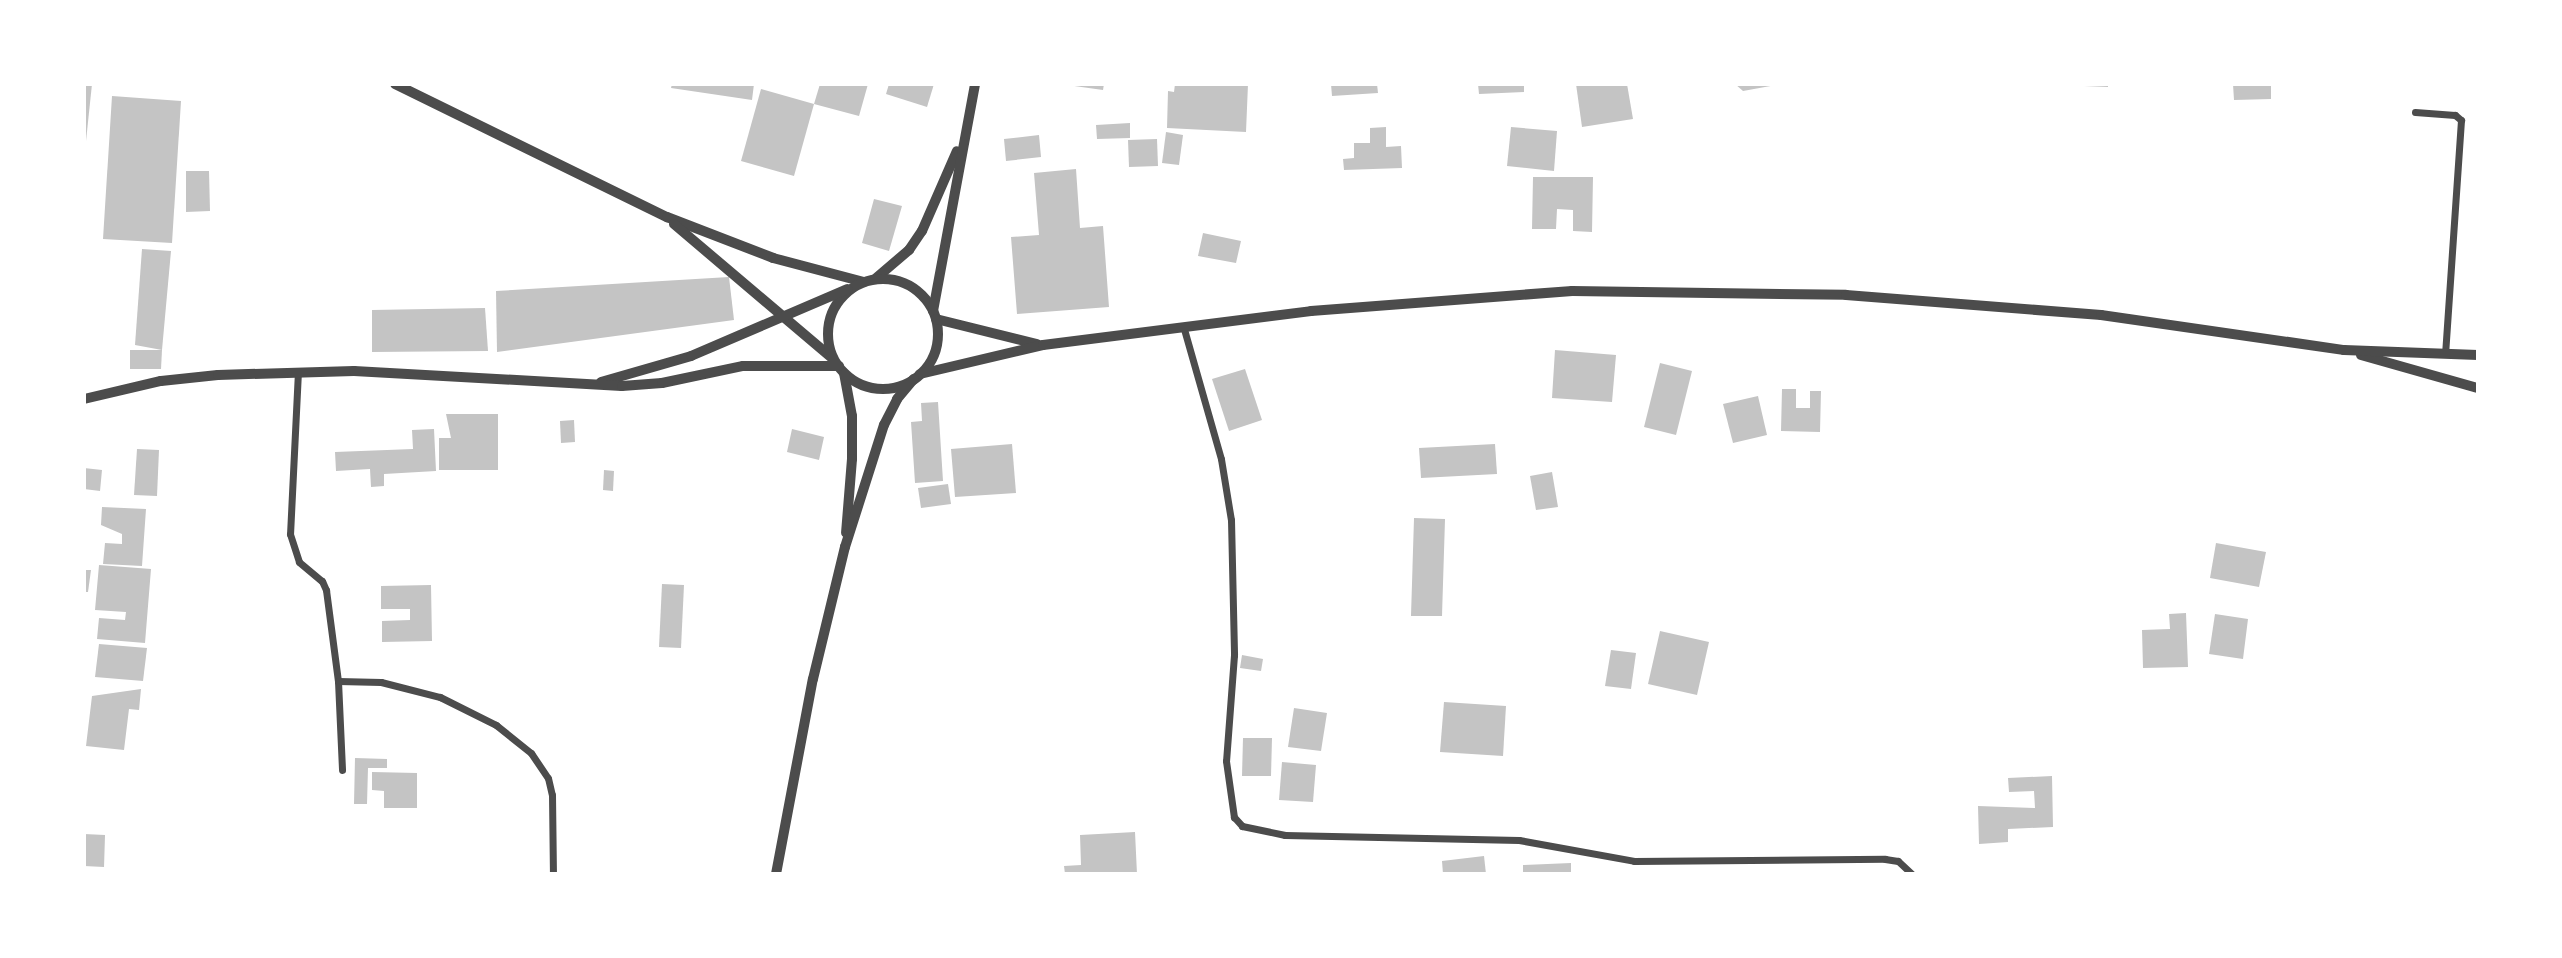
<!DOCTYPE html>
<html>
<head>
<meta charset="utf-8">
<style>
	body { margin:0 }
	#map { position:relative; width:2562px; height:958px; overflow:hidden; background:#fff; font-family:"Work Sans",sans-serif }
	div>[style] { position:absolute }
	.building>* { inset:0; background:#c4c4c4 }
	.minor>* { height:7px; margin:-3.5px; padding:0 3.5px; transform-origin:3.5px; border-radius:3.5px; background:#4c4c4c }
	.tertiary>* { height:10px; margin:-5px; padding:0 5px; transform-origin:5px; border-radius:5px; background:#4c4c4c }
	.tertiary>.ring { margin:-5px; padding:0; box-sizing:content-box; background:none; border:10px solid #4c4c4c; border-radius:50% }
	span { translate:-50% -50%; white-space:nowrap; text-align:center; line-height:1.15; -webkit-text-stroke:5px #fff; paint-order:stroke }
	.frame { position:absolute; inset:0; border:86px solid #fff; pointer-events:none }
</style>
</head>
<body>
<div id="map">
	<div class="building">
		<div style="clip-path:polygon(84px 84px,92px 84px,86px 141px,84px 140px)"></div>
		<div style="clip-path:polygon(672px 84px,754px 84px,752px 100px,671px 88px)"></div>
		<div style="clip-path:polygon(820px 84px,868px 84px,859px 116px,814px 104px)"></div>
		<div style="clip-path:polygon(889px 84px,934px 84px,927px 107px,886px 94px)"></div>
		<div style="clip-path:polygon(1060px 84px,1104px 84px,1103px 90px)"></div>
		<div style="clip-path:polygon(1175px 84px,1248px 84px,1246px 132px,1167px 128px,1168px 91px,1174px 92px)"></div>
		<div style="clip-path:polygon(1331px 84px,1377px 84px,1378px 93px,1332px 96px)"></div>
		<div style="clip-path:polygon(1478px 84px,1524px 84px,1524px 92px,1479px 94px)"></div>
		<div style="clip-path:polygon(1576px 84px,1627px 84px,1633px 119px,1582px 127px)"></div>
		<div style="clip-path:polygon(1735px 84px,1776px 84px,1776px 85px,1743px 91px)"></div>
		<div style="clip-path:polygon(2084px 84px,2108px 84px,2108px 87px,2084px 86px)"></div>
		<div style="clip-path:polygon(2233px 84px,2271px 84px,2271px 99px,2234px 100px)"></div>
		<div style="clip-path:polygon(761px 89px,814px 104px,794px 176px,741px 161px)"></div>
		<div style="clip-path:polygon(112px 96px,181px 101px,172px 243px,103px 239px)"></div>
		<div style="clip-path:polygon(1130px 123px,1130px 138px,1097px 139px,1096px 125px)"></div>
		<div style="clip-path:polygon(1386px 127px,1386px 147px,1401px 146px,1402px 168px,1344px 170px,1343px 159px,1354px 158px,1354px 143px,1370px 143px,1370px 128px)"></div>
		<div style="clip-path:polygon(1511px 127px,1557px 131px,1554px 171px,1507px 166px)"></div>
		<div style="clip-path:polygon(1166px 132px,1183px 135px,1179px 165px,1162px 163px)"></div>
		<div style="clip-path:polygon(1039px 135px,1041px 157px,1006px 161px,1004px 139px)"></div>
		<div style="clip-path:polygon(1157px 139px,1158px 166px,1129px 167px,1128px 140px)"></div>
		<div style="clip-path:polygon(1076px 169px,1080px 228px,1103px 226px,1109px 307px,1017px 314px,1011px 237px,1039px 235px,1034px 173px)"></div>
		<div style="clip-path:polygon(186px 171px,209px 171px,210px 211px,186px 212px)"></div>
		<div style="clip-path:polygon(1533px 177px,1593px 177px,1592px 232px,1573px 231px,1573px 210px,1557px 209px,1556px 229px,1532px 229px)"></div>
		<div style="clip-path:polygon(874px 199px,902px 206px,889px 251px,862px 243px)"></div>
		<div style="clip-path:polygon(1203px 233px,1241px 241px,1236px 263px,1198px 256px)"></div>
		<div style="clip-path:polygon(142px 249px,171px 251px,162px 350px,135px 345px)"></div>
		<div style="clip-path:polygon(729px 277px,734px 320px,497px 352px,496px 291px)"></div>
		<div style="clip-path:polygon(485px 308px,488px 351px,372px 352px,372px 310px)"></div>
		<div style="clip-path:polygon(130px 350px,162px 350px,161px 369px,130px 369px)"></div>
		<div style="clip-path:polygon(1555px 350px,1616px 355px,1612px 402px,1552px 398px)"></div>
		<div style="clip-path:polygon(1660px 363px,1692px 371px,1676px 435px,1644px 427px)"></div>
		<div style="clip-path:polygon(1245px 369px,1262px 420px,1229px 431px,1212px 379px)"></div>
		<div style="clip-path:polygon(1782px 389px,1796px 389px,1796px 408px,1810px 408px,1810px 391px,1821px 391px,1820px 432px,1781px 431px)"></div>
		<div style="clip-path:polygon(1758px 396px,1767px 435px,1733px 443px,1723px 404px)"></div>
		<div style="clip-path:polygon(938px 402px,943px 481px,915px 483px,911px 422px,922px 421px,921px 403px)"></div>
		<div style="clip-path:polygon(446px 414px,498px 414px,498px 470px,439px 470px,439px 438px,451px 438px)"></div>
		<div style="clip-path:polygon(574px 420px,575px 442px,561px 443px,560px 421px)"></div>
		<div style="clip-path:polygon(434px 429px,436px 471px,384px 474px,384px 486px,371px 487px,370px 469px,336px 471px,335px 452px,413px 449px,412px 430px)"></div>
		<div style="clip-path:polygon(792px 429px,824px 437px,819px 460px,787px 452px)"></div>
		<div style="clip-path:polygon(1012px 444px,1016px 493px,955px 497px,951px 449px)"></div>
		<div style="clip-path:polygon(1495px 444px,1497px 474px,1421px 478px,1419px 448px)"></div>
		<div style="clip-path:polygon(137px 449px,159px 450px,157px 496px,134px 495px)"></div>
		<div style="clip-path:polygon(84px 468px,102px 470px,100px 491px,84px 489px)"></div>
		<div style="clip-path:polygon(604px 470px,614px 471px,613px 491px,603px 490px)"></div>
		<div style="clip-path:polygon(1552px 472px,1558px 507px,1536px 510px,1530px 476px)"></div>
		<div style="clip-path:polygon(948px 484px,951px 504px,921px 508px,918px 488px)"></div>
		<div style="clip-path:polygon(102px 507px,146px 509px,142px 566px,103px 564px,105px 543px,122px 544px,122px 534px,101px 525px)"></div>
		<div style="clip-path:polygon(1414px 518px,1445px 519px,1442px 616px,1411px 616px)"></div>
		<div style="clip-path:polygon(2216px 543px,2266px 552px,2259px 587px,2210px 578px)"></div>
		<div style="clip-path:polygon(99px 565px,151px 569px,145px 643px,97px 639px,99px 618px,125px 620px,126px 612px,95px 610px)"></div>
		<div style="clip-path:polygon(84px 570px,91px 570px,88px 592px,84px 592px)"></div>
		<div style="clip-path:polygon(662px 584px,684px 585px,681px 648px,659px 647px)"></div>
		<div style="clip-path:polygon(431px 585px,432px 641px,382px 642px,382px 621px,410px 620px,410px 609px,381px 609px,381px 586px)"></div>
		<div style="clip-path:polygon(2186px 613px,2188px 667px,2143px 668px,2142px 630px,2170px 629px,2169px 614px)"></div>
		<div style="clip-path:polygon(2215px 614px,2248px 619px,2243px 659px,2209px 654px)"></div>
		<div style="clip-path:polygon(1660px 631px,1709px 642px,1697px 695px,1648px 684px)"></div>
		<div style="clip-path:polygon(99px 644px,147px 648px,143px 681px,95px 677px)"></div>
		<div style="clip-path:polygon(1611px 650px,1636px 653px,1631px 689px,1605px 686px)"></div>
		<div style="clip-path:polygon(1242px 655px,1263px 659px,1261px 671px,1240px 668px)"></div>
		<div style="clip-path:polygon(141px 689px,139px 710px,129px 709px,124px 750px,86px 746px,92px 696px)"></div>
		<div style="clip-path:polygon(1444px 702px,1506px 706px,1503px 756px,1440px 752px)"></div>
		<div style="clip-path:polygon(1294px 708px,1327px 713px,1321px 751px,1288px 747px)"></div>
		<div style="clip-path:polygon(1243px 738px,1272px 738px,1271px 776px,1242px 776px)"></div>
		<div style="clip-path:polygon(355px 758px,387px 759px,387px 768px,368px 768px,367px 804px,354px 804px)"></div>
		<div style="clip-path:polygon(1282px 762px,1316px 765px,1313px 802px,1279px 800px)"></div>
		<div style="clip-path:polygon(372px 772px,417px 773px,417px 808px,384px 808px,384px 791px,372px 790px)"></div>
		<div style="clip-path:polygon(2052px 776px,2053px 827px,2008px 829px,2008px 842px,1979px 844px,1978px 806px,2035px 808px,2034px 791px,2009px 792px,2008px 778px)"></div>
		<div style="clip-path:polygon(1135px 832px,1137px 874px,1065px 874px,1064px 866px,1081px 865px,1080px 835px)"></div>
		<div style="clip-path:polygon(84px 834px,105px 835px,104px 867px,84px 866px)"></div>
		<div style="clip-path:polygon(1484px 856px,1486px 874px,1443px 874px,1442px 861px)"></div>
		<div style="clip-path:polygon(1571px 863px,1571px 874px,1523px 874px,1523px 865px)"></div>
	</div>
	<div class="minor">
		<div style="left:2415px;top:112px;width:40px;rotate:4.3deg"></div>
		<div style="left:2455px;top:115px;width:8px;rotate:40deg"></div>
		<div style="left:2461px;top:120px;width:234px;rotate:93.9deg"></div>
		<div style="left:1184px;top:329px;width:135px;rotate:74.1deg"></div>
		<div style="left:1221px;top:459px;width:62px;rotate:80.7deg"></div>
		<div style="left:1231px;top:520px;width:135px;rotate:88.7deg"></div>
		<div style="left:1234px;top:655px;width:106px;rotate:94.3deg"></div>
		<div style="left:1226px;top:761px;width:57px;rotate:81.9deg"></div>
		<div style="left:1234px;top:817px;width:12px;rotate:48deg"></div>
		<div style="left:1242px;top:826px;width:44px;rotate:11.8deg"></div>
		<div style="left:1285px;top:835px;width:234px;rotate:1.2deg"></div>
		<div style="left:1519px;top:840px;width:117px;rotate:10.3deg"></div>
		<div style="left:1634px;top:861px;width:251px;rotate:-0.5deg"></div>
		<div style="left:1885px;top:859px;width:13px;rotate:9deg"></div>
		<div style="left:1898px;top:861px;width:19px;rotate:43deg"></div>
		<div style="left:298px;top:371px;width:163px;rotate:92.8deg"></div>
		<div style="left:290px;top:534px;width:29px;rotate:72deg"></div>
		<div style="left:299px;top:562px;width:30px;rotate:40deg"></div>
		<div style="left:322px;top:581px;width:10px;rotate:66deg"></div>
		<div style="left:326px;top:590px;width:92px;rotate:82.5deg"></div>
		<div style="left:338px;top:681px;width:89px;rotate:87.4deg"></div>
		<div style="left:338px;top:681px;width:43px;rotate:1.3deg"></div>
		<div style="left:381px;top:682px;width:61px;rotate:14.3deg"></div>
		<div style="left:440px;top:697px;width:63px;rotate:26.6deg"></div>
		<div style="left:496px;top:725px;width:45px;rotate:38.7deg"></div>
		<div style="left:531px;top:753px;width:30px;rotate:56deg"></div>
		<div style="left:548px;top:778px;width:17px;rotate:77deg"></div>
		<div style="left:552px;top:795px;width:79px;rotate:89.3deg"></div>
	</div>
	<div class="tertiary">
		<div style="left:395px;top:84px;width:303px;rotate:26.1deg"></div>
		<div style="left:667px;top:217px;width:114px;rotate:21.1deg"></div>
		<div style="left:773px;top:258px;width:94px;rotate:14.8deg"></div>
		<div style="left:674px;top:224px;width:209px;rotate:40.3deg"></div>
		<div style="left:875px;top:279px;width:45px;rotate:-40.5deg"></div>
		<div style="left:909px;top:250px;width:23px;rotate:-56deg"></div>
		<div style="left:922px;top:231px;width:87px;rotate:-66.4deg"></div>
		<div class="ring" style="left:828px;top:279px;width:100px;height:100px"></div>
		<div style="left:933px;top:311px;width:231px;rotate:-79.5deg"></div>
		<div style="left:936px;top:319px;width:104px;rotate:13.9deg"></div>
		<div style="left:2361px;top:355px;width:122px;rotate:15.8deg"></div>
		<div style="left:844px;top:373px;width:44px;rotate:79.5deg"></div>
		<div style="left:852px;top:416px;width:43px;rotate:90deg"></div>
		<div style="left:852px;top:459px;width:74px;rotate:94.6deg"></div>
		<div style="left:920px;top:374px;width:126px;rotate:-13.3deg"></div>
		<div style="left:1043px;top:345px;width:270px;rotate:-7.2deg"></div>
		<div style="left:1311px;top:311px;width:262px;rotate:-4.4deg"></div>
		<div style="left:1572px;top:291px;width:274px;rotate:0.8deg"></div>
		<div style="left:1846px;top:295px;width:256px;rotate:4.5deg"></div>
		<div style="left:2101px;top:315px;width:246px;rotate:8.2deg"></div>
		<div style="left:2344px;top:350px;width:134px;rotate:2.1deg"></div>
		<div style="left:601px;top:382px;width:94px;rotate:-16.1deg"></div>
		<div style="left:691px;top:356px;width:170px;rotate:-23.2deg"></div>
		<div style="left:84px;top:399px;width:79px;rotate:-13.2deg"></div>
		<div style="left:161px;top:381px;width:57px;rotate:-6deg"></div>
		<div style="left:218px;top:375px;width:136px;rotate:-1.7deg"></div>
		<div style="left:354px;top:371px;width:268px;rotate:3.2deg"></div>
		<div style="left:622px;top:386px;width:40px;rotate:-4.3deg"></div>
		<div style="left:662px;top:383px;width:83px;rotate:-11.9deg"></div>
		<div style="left:743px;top:366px;width:96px"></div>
		<div style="left:776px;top:874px;width:198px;rotate:-79.3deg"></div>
		<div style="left:813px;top:679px;width:136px;rotate:-76.4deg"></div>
		<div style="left:845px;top:547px;width:128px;rotate:-72.3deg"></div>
		<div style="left:884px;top:425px;width:29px;rotate:-63deg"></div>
		<div style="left:897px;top:399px;width:26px;rotate:-50deg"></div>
	</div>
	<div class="frame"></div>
</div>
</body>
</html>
